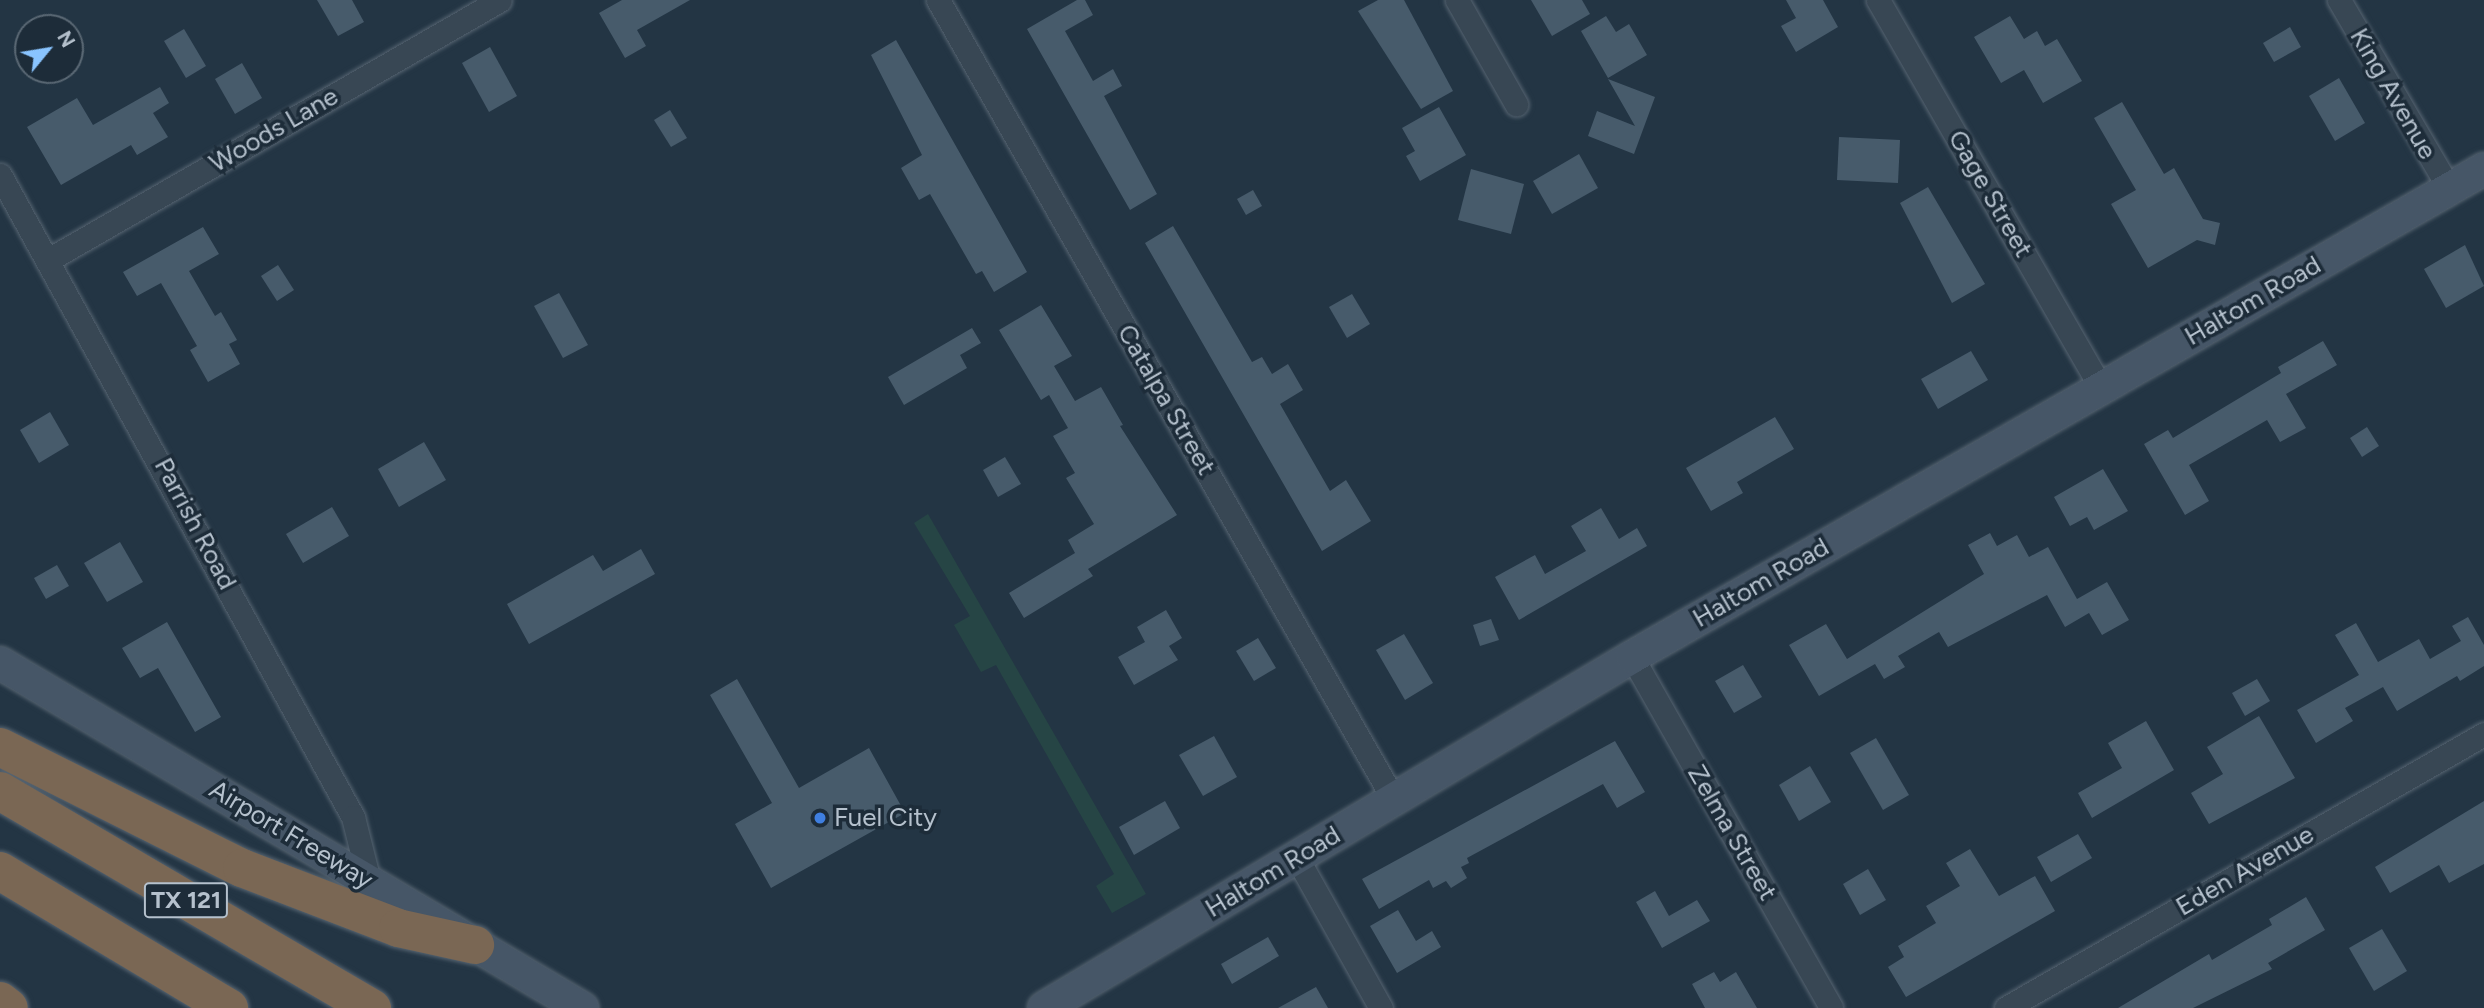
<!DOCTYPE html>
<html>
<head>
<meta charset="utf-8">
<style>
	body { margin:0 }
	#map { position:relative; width:2484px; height:1008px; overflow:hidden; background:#233544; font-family:Figtree,sans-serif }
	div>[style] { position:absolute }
	.green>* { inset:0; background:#264545 }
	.building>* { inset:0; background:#475b6b }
	.roads { filter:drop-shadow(0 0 2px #566471) drop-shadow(0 0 2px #566471) }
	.minor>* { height:23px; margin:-11.5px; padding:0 11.5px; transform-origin:11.5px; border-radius:11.5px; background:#384754 }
	.secondary>* { height:32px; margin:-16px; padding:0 16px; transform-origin:16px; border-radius:16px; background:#465667 }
	.motorway>* { height:38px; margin:-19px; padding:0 19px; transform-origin:19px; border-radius:19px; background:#7a6754 }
	.dots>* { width:19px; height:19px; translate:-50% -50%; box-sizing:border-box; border:4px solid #1d2c39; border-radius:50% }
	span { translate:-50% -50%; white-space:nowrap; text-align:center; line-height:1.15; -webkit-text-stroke:7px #1d2c39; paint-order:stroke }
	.shield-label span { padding:2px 5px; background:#1d2c39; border:2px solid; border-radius:5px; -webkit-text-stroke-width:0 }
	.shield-label { font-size:24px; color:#b5c1cd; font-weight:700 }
	.street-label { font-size:26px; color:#b5c1cd }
	.poi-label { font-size:26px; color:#b5c1cd }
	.left { translate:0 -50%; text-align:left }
	.north { position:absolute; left:14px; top:14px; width:70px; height:70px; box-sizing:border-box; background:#1d2c39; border:2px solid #5a6874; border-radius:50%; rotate:60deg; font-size:19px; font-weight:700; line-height:28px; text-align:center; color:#b5c1cd }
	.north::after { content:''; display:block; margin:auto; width:24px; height:32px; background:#89c4ff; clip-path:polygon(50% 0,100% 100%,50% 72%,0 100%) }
</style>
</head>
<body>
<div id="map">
	<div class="green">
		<div style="clip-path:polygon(928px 514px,1146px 894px,1112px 913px,1096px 886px,1114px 874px,996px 665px,981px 672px,954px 625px,970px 616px,914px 523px)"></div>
	</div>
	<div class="building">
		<div style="clip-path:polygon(317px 0,352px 0,364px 22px,338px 36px)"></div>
		<div style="clip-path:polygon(622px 0,690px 0,637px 30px,646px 46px,625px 58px,599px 13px)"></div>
		<div style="clip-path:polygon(1077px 0,1085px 0,1093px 15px,1065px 31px,1093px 81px,1113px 69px,1122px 86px,1104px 96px,1157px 194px,1130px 210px,1027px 29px)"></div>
		<div style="clip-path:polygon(1378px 0,1404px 0,1453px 91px,1421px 109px,1358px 11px)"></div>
		<div style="clip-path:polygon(1531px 0,1582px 0,1590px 14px,1552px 36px)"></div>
		<div style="clip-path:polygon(1786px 0,1823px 0,1838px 27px,1796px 52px,1781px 26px,1796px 18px)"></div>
		<div style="clip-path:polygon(1606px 16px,1616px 32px,1629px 24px,1647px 55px,1608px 78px,1581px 31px)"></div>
		<div style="clip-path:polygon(2010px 16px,2024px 39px,2037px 31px,2045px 46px,2057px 39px,2082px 81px,2043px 103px,2024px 70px,2001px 83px,1974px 37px)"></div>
		<div style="clip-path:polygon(2290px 27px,2301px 47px,2274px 62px,2263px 43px)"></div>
		<div style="clip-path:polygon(184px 29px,206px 66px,186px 78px,164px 41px)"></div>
		<div style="clip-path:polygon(896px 40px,1027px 272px,994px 292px,982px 271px,976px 274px,930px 194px,919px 200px,901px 168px,922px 155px,871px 55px)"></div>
		<div style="clip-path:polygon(490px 47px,517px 96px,489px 112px,462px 63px)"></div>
		<div style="clip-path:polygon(242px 63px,262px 98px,235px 114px,215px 79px)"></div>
		<div style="clip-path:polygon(2339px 78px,2365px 123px,2335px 141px,2309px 96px)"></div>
		<div style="clip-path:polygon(1608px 79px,1655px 97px,1634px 154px,1588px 136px,1597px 111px,1635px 126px)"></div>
		<div style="clip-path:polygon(160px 87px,169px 103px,153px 113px,168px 137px,137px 155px,131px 145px,61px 185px,27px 127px,77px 98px,93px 125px)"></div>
		<div style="clip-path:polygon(2122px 102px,2164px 174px,2174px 168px,2203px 219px,2220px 223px,2215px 245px,2197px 240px,2148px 268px,2111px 204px,2136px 190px,2094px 118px)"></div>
		<div style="clip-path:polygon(1439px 107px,1466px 155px,1420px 181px,1406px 156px,1415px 151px,1402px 128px)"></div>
		<div style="clip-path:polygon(670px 110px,687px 138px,671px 147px,654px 120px)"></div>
		<div style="clip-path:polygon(1839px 137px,1900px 140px,1898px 183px,1837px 180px)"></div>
		<div style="clip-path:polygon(1579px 154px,1598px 188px,1552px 214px,1533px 181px)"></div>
		<div style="clip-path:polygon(1471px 169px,1524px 184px,1511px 234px,1458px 220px)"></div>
		<div style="clip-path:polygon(1928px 187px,1985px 284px,1952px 303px,1900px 203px)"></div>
		<div style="clip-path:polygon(1253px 190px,1262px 206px,1246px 215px,1237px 199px)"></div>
		<div style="clip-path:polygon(1173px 226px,1252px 362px,1262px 357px,1272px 374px,1288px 364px,1303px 390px,1280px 404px,1330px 491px,1346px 480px,1371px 521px,1322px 551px,1145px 243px)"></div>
		<div style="clip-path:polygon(203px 227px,219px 254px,189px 271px,215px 316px,221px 312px,237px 340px,229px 344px,240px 364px,208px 382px,190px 350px,197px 346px,161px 283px,137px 296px,123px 272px)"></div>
		<div style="clip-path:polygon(2465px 245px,2484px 286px,2446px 308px,2424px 269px)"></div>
		<div style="clip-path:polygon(278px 265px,294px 290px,277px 301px,261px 276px)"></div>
		<div style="clip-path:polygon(559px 293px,588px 345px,563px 358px,534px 306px)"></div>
		<div style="clip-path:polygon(1352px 294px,1370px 324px,1347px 338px,1329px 307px)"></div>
		<div style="clip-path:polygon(1041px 305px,1072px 356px,1054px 366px,1075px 401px,1101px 387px,1123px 425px,1120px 426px,1177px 515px,1088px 569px,1093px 576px,1024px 618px,1009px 593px,1075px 553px,1068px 540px,1094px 524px,1066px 478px,1075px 473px,1053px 436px,1068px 428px,1049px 395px,1041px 400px,999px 330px)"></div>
		<div style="clip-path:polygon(972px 328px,981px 343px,960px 355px,967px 368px,904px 405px,888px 377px)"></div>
		<div style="clip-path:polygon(2323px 341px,2337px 365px,2286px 394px,2306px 428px,2280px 442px,2267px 420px,2189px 465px,2209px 501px,2185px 515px,2144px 444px,2168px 430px,2173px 438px,2281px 373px,2278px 367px)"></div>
		<div style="clip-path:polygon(1971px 351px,1988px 380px,1938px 409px,1921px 379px)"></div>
		<div style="clip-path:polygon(50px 412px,69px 445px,39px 463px,20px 430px)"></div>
		<div style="clip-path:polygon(1775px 417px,1794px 449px,1737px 482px,1743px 493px,1711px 511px,1686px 468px)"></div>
		<div style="clip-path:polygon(2367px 427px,2379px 446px,2362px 457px,2350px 438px)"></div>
		<div style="clip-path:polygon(424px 442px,446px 480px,399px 507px,378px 469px)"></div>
		<div style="clip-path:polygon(1005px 457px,1021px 484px,998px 497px,983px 470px)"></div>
		<div style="clip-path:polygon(2103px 469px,2128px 511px,2094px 530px,2087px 517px,2070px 526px,2054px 497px)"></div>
		<div style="clip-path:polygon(332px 507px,349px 536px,303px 563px,286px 534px)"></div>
		<div style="clip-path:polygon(1601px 508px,1619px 539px,1637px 528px,1647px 546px,1519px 620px,1495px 577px,1535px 555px,1545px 574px,1586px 551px,1571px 526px)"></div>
		<div style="clip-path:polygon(1990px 533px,1997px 546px,2017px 535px,2029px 557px,2048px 547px,2077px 599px,2107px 582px,2129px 620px,2102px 635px,2089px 613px,2065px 627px,2047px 595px,1948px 647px,1939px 632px,1898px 656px,1905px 667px,1884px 679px,1875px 664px,1819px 696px,1789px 645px,1826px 624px,1847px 659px,1984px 574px,1968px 545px)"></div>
		<div style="clip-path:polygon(120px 542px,143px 582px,107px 602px,84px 563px)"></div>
		<div style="clip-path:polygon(641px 549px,655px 574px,529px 644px,507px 604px,593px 555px,603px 571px)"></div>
		<div style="clip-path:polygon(57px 565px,69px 586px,46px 599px,34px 578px)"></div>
		<div style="clip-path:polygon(1166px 610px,1182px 638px,1169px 646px,1178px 660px,1134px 685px,1118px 657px,1145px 642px,1137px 627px)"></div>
		<div style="clip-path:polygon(2468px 617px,2484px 645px,2484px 666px,2460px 681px,2457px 676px,2397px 711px,2383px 687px,2345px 708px,2353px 721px,2316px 743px,2297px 710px,2359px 675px,2335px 635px,2356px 623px,2378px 662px,2419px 639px,2430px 659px,2461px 641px,2452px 626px)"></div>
		<div style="clip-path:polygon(1491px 619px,1499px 640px,1480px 646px,1473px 625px)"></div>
		<div style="clip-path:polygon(167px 622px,221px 717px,195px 732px,158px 668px,140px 678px,122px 648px)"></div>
		<div style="clip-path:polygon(1404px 634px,1433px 683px,1405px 700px,1376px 650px)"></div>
		<div style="clip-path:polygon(1258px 638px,1276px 668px,1254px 681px,1236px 651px)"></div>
		<div style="clip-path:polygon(1743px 665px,1762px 697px,1734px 713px,1715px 681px)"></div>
		<div style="clip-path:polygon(737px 679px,799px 788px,869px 748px,905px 813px,771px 888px,735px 824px,772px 803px,710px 695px)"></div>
		<div style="clip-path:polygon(2257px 679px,2270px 701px,2245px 716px,2232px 693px)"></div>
		<div style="clip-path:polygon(2259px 716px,2295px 778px,2209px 824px,2191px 793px,2223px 774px,2207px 747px)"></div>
		<div style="clip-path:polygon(2146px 721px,2174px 770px,2092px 818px,2078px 793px,2122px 768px,2108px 743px)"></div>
		<div style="clip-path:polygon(1214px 736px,1237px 777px,1203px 796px,1179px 755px)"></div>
		<div style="clip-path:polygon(1876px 738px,1909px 795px,1883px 810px,1850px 753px)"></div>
		<div style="clip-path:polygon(1615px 741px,1645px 792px,1617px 808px,1603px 784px,1467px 858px,1469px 863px,1461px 867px,1467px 878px,1451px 888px,1446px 881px,1433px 888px,1429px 880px,1379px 909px,1362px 879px)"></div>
		<div style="clip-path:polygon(1810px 766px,1831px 802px,1799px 821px,1779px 785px)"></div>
		<div style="clip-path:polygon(1165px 801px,1180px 828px,1134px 855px,1119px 827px)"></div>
		<div style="clip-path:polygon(2484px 801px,2484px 864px,2449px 883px,2439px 865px,2390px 893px,2375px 867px)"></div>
		<div style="clip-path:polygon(2078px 834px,2092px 858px,2051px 882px,2037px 857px)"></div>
		<div style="clip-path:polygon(1970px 849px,1999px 896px,2035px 876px,2055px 911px,1906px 997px,1888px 967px,1904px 957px,1898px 946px,1936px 923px,1926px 906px,1960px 886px,1946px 863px)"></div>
		<div style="clip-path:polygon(1868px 869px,1886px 900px,1860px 915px,1843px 884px)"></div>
		<div style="clip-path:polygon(1655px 891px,1669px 916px,1697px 900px,1710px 921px,1662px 948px,1636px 902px)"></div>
		<div style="clip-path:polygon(2306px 897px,2325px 930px,2268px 963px,2272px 969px,2193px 1008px,2118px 1008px,2209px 954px,2212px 960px,2272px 925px,2269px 919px)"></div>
		<div style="clip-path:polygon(1398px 910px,1416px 941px,1432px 931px,1441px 947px,1397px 973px,1370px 926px)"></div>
		<div style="clip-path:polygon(2382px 929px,2407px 971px,2374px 991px,2349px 948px)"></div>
		<div style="clip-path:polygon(1268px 937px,1279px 956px,1232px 984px,1221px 964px)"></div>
		<div style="clip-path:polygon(1714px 972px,1720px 982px,1736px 972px,1757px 1008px,1705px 1008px,1692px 984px)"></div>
		<div style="clip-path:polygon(1316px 987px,1328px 1008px,1278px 1008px)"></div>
	</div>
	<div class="roads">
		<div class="minor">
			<div style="left:938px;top:0;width:921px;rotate:60.32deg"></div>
			<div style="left:1457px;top:0;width:120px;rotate:60.4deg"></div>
			<div style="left:1878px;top:0;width:448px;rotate:60.1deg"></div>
			<div style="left:2339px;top:0;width:218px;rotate:59.7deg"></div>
			<div style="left:0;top:175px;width:733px;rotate:61.2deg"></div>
			<div style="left:353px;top:817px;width:66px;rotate:76deg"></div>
			<div style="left:48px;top:260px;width:521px;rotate:-29.91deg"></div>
			<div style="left:1632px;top:657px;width:403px;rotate:60.4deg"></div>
			<div style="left:1297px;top:858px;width:172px;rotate:60.8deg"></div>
			<div style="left:2006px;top:1008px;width:551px;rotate:-29.82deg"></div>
		</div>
		<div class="secondary">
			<div style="left:0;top:663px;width:677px;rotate:30.66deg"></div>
			<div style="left:1044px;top:1008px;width:685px;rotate:-30.83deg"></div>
			<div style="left:1632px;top:657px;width:982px;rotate:-29.8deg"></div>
		</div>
		<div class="motorway">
			<div style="left:0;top:747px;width:271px;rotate:26.6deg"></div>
			<div style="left:242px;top:868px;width:167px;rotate:21deg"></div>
			<div style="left:398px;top:928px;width:79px;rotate:12.4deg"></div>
			<div style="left:0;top:791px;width:431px;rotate:30.3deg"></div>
			<div style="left:0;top:871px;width:267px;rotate:30.9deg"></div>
			<div style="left:0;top:1001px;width:11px;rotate:38deg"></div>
		</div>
	</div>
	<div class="dots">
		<div style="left:820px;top:818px;background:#3f7fe0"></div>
	</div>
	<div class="shield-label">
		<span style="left:186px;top:900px">TX 121</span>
	</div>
	<div class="street-label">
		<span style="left:2393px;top:94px;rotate:60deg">King Avenue</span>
		<span style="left:274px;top:130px;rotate:-30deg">Woods Lane</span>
		<span style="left:1990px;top:194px;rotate:60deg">Gage Street</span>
		<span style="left:2253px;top:301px;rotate:-30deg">Haltom Road</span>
		<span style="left:1166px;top:400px;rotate:60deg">Catalpa Street</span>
		<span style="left:195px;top:524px;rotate:62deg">Parrish Road</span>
		<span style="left:1761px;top:583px;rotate:-30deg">Haltom Road</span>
		<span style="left:1732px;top:833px;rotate:60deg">Zelma Street</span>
		<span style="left:291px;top:835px;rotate:31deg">Airport Freeway</span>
		<span style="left:2245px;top:871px;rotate:-30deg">Eden Avenue</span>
		<span style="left:1273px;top:872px;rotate:-31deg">Haltom Road</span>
	</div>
	<div class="poi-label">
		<span class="left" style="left:834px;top:818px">Fuel City</span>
	</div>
	<div class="north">N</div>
</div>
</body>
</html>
